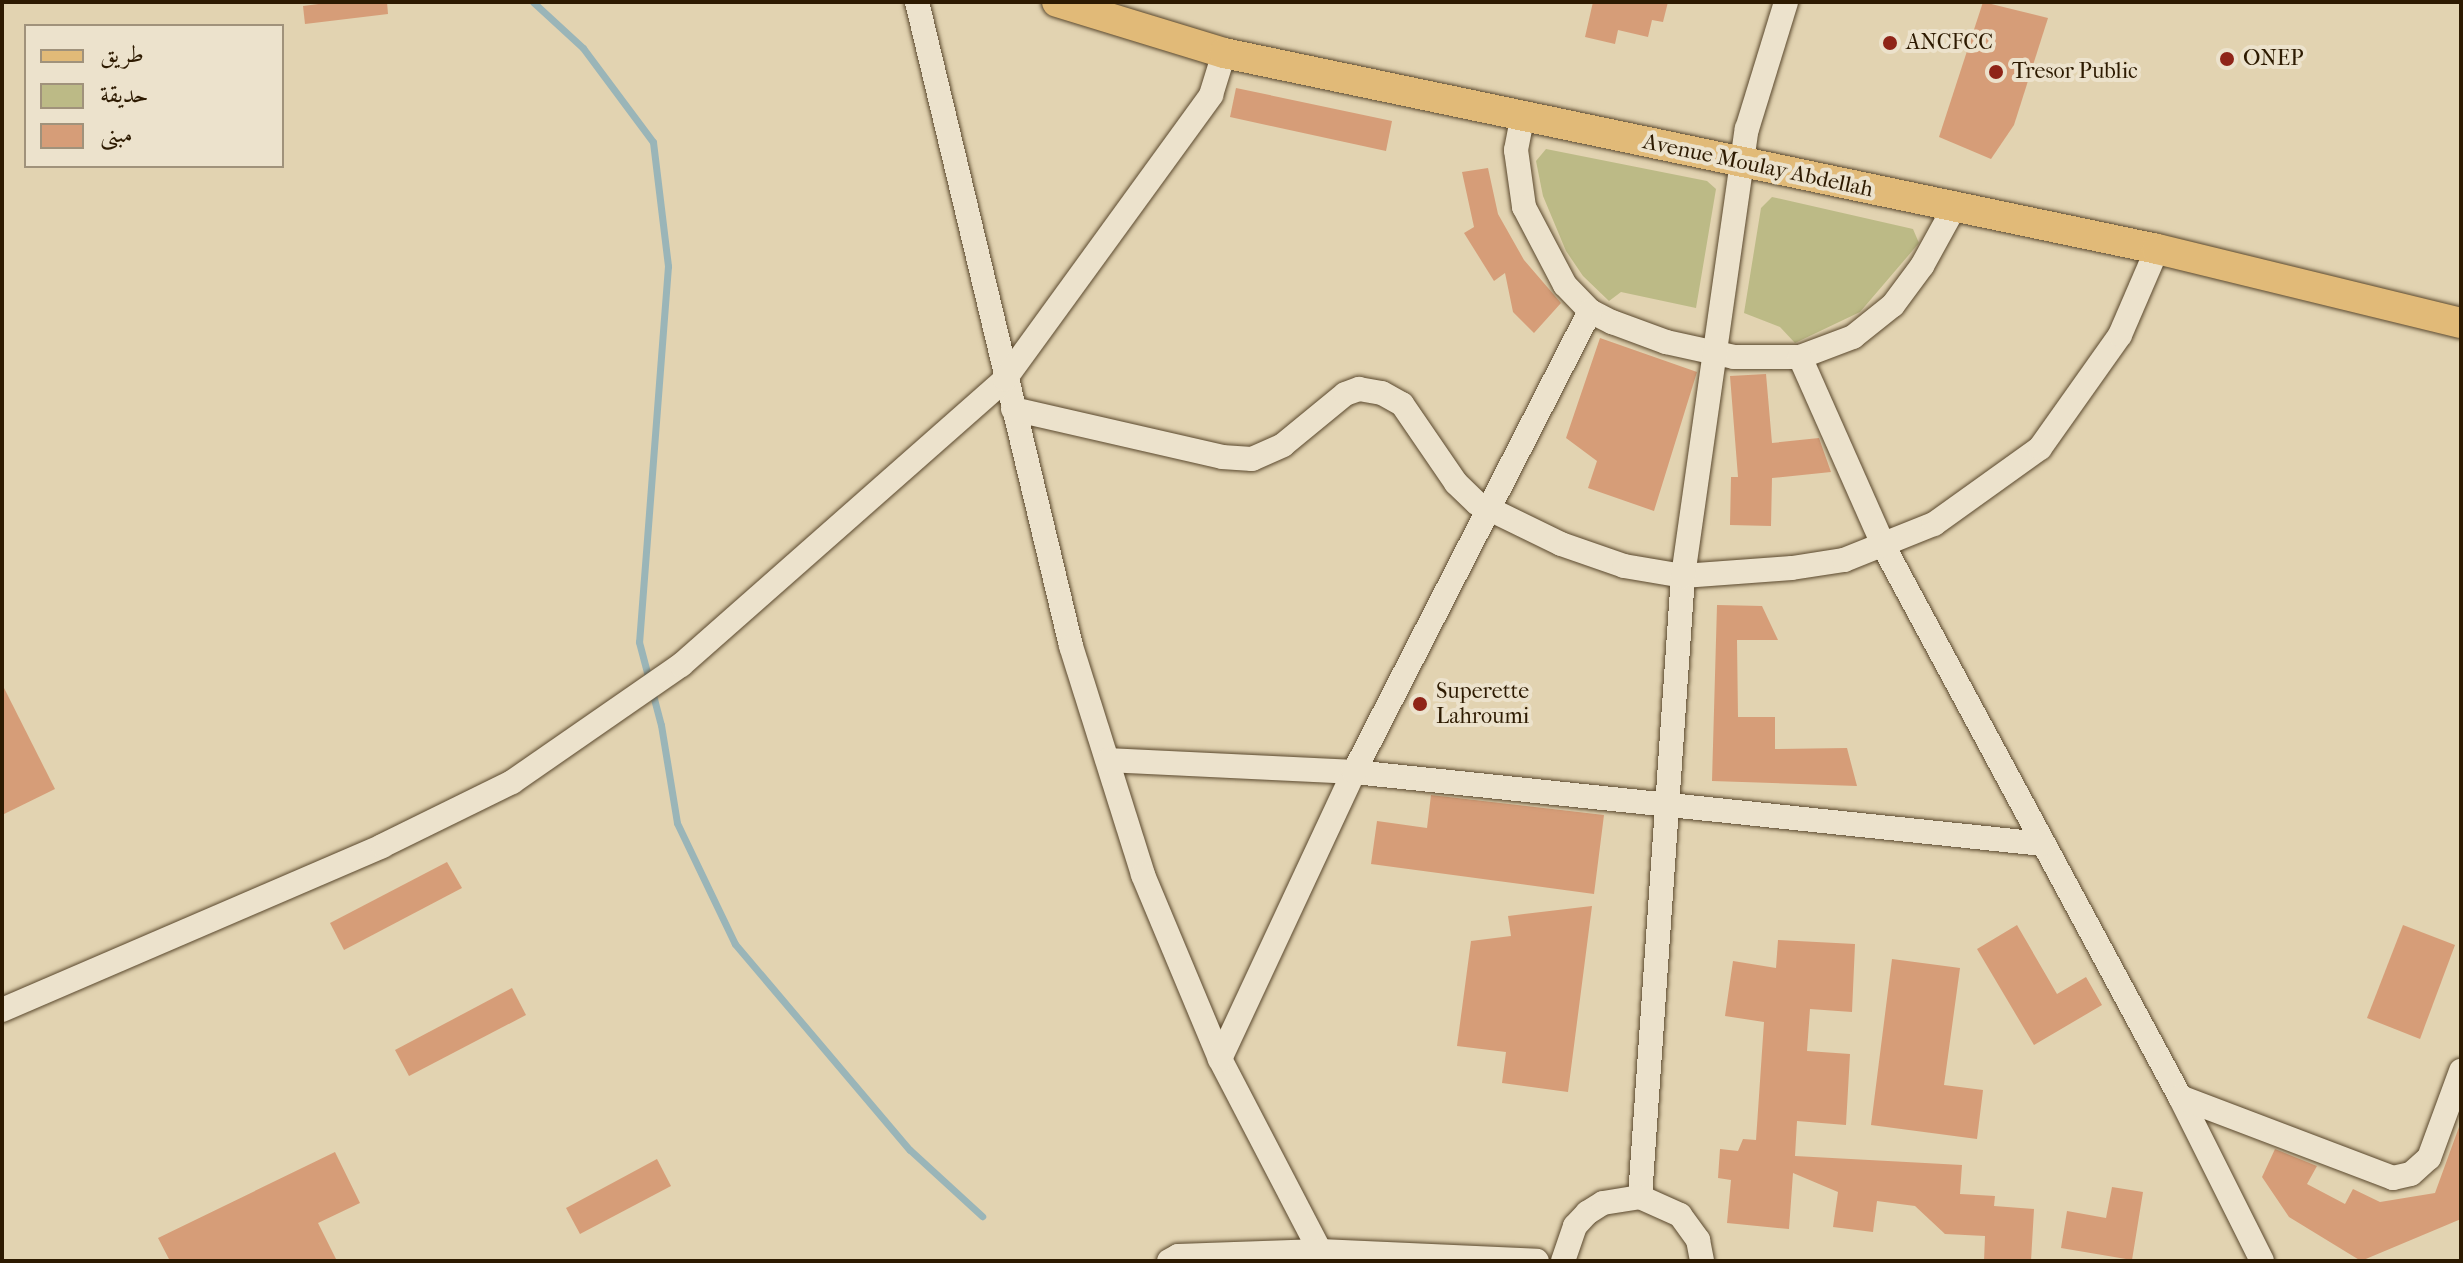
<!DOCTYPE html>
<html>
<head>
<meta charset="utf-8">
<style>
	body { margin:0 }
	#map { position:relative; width:2463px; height:1263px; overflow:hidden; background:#e2d3b1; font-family:"IM FELL French Canon",Amiri,serif }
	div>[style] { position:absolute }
	.green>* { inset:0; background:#bcba86 }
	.stream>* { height:7px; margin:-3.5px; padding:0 3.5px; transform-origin:3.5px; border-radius:3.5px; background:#9ab5b8 }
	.building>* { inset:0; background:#d69d78 }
	.roads { filter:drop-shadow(0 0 2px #5a482d) drop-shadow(0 0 2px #5a482d) }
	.minor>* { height:24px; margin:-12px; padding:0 12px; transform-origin:12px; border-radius:12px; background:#ece2cc }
	.major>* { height:30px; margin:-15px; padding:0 15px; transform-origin:15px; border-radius:15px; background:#e1ba78 }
	.dots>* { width:22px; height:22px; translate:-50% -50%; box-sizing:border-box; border:4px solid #ece2cc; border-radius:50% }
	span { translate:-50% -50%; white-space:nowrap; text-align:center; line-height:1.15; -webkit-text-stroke:8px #ece2cc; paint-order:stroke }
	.poi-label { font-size:22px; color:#2d1a01 }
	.left { translate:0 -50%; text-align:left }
	.street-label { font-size:22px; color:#2d1a01 }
	.frame { position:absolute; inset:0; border:4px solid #2d1a01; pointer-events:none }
	.legend { position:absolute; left:24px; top:24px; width:260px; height:144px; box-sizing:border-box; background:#ece2cc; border:2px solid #a0927b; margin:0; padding:10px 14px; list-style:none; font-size:24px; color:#2d1a01 }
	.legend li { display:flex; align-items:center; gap:16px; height:40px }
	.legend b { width:40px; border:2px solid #a0927b }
</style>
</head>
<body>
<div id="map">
	<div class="green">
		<div style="clip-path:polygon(1546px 149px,1707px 181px,1716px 189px,1696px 308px,1621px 292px,1609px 301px,1583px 276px,1566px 251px,1543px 196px,1536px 161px)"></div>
		<div style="clip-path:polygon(1772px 197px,1913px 229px,1919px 243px,1860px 312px,1795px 343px,1780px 327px,1744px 313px,1761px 208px)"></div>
	</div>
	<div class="stream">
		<div style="left:533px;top:2px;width:68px;rotate:42.6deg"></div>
		<div style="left:583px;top:48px;width:117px;rotate:53.3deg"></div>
		<div style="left:653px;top:142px;width:125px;rotate:83.1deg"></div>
		<div style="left:668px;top:266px;width:377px;rotate:94.4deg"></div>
		<div style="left:639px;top:642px;width:86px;rotate:75.2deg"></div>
		<div style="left:661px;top:725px;width:99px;rotate:80.7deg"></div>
		<div style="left:677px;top:823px;width:134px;rotate:64.4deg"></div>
		<div style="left:735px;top:944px;width:270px;rotate:49.7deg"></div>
		<div style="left:910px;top:1150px;width:98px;rotate:42.5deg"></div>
	</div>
	<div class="building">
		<div style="clip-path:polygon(334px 2px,387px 2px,388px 14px,305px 24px,303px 6px)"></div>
		<div style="clip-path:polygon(1593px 2px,1668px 2px,1663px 22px,1652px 20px,1648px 37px,1618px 30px,1615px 44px,1585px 37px)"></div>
		<div style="clip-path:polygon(1983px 2px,2048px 18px,2014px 125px,1991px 159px,1939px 137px)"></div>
		<div style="clip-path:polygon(1236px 88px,1392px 121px,1386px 151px,1230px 117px)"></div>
		<div style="clip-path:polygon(1488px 168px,1498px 214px,1524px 260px,1561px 303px,1534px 333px,1513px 312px,1505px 273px,1494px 281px,1464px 233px,1474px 227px,1462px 172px)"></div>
		<div style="clip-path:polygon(1600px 338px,1697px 372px,1654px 511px,1588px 488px,1597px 461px,1566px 438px)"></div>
		<div style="clip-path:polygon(1766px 374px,1772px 443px,1819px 438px,1831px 472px,1772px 478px,1771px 526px,1730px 525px,1731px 477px,1738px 477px,1730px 376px)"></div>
		<div style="clip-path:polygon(1717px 605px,1762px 606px,1778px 640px,1737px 640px,1738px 717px,1775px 717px,1775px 749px,1847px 748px,1857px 786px,1712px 781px)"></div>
		<div style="clip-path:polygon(2px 684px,55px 789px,2px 815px)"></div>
		<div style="clip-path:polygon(1431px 795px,1604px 815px,1594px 894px,1371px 864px,1377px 821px,1427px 828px)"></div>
		<div style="clip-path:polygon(447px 862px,462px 888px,344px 950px,330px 923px)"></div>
		<div style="clip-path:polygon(1592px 906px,1568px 1092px,1502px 1083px,1506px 1052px,1457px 1046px,1471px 941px,1511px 936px,1508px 916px)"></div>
		<div style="clip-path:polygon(2017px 925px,2057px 994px,2086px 977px,2102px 1005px,2034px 1045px,1977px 949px)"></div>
		<div style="clip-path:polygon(2403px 925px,2455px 945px,2420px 1039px,2367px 1018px)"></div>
		<div style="clip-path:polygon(1778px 940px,1855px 944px,1852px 1012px,1810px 1009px,1807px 1051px,1850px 1054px,1846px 1125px,1797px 1121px,1795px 1156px,1962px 1165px,1960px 1194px,1995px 1196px,1994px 1206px,2034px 1209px,2031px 1261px,1984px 1261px,1985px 1236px,1945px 1234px,1915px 1206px,1877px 1201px,1873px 1232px,1833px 1227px,1838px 1192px,1793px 1173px,1789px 1229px,1727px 1223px,1731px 1180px,1718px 1178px,1720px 1149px,1738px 1151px,1743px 1139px,1756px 1140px,1764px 1022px,1725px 1016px,1733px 961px,1776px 968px)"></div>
		<div style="clip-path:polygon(1892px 959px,1960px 968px,1944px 1085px,1983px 1090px,1977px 1139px,1871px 1125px)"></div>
		<div style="clip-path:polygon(512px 988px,526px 1015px,409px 1076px,395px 1050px)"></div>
		<div style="clip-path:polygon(2459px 1127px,2461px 1219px,2361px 1261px,2289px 1217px,2262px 1177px,2275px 1149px,2317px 1166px,2307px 1184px,2345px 1204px,2353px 1189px,2380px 1202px,2435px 1193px)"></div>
		<div style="clip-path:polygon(335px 1152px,360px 1203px,318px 1223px,337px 1261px,170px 1261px,158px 1238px)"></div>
		<div style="clip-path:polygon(657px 1159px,671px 1186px,580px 1234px,566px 1208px)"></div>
		<div style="clip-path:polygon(2112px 1187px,2143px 1192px,2132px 1260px,2061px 1248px,2067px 1211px,2106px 1218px)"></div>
	</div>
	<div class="roads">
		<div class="minor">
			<div style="left:917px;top:2px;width:662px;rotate:76.55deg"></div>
			<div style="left:1071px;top:646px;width:240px;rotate:72.5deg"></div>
			<div style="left:1143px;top:875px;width:199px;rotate:67.3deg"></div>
			<div style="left:1220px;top:1059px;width:228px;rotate:62.5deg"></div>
			<div style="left:1523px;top:114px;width:37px;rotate:101deg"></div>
			<div style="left:1516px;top:150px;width:58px;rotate:82deg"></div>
			<div style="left:1524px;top:207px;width:88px;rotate:62.3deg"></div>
			<div style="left:1565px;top:285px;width:36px;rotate:46deg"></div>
			<div style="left:1590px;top:311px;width:25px;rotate:27deg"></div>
			<div style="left:1612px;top:322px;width:58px;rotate:20.3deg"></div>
			<div style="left:1666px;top:342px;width:70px;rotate:12.4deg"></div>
			<div style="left:1734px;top:357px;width:66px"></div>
			<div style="left:1800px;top:357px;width:57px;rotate:-20.7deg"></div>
			<div style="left:1853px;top:337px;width:51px;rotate:-38.7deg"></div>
			<div style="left:1893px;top:305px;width:49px;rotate:-53.4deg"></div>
			<div style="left:1922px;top:266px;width:68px;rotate:-61.2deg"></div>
			<div style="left:1800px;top:357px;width:208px;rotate:66.1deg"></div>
			<div style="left:1884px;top:547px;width:625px;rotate:61.71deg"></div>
			<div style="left:2180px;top:1097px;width:183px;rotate:63.4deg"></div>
			<div style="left:1013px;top:409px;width:214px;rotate:12.9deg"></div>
			<div style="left:1222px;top:457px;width:30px;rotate:4deg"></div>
			<div style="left:1252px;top:459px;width:34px;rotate:-24deg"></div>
			<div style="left:1283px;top:445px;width:80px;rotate:-39.4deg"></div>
			<div style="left:1345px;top:394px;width:15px;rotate:-20deg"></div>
			<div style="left:1359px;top:389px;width:23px;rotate:10deg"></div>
			<div style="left:1382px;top:393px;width:23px;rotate:29deg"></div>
			<div style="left:1402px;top:404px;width:96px;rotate:55.6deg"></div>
			<div style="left:1456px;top:483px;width:29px;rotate:44deg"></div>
			<div style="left:1477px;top:503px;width:93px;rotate:26deg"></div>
			<div style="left:1561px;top:544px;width:67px;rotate:19.2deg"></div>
			<div style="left:1624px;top:566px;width:60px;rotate:9.6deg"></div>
			<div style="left:1683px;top:576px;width:109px;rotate:-4.2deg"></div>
			<div style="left:1792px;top:568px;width:53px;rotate:-8.7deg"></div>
			<div style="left:1844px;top:560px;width:97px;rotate:-21.8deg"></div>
			<div style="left:1934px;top:524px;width:130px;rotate:-35.6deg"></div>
			<div style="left:2040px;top:448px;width:138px;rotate:-54.7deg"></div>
			<div style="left:2120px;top:335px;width:94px;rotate:-66.7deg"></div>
			<div style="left:1108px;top:760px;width:246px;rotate:2.8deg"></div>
			<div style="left:1354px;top:772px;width:693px;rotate:5.97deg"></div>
			<div style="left:2px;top:1010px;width:414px;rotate:-23.3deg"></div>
			<div style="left:382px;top:846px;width:145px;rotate:-26.2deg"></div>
			<div style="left:512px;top:782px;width:206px;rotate:-34.7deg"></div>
			<div style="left:681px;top:665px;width:432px;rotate:-41.4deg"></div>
			<div style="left:1005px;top:379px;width:351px;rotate:-54deg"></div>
			<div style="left:1211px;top:95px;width:44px;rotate:-72.8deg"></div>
			<div style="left:1220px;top:1059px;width:317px;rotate:-65deg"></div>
			<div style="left:1354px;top:772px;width:518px;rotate:-62.89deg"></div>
			<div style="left:2180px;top:1097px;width:228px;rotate:20.8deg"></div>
			<div style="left:2393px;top:1178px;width:18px;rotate:-13deg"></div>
			<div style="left:2411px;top:1174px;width:24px;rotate:-42deg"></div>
			<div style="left:2429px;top:1158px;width:93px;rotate:-69.8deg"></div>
			<div style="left:1640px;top:1197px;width:622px;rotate:-86.04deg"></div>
			<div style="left:1683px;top:576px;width:452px;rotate:-81.9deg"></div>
			<div style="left:1747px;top:129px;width:133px;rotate:-72.9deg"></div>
			<div style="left:1169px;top:1261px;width:10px;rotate:-29deg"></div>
			<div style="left:1178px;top:1256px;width:142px;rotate:-2deg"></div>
			<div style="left:1320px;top:1251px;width:217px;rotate:2.6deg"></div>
			<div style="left:1563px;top:1261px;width:37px;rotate:-71deg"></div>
			<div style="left:1575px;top:1226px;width:18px;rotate:-47deg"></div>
			<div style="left:1587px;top:1213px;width:19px;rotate:-32deg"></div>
			<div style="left:1603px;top:1203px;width:37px;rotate:-9deg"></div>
			<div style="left:1640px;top:1197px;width:44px;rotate:24.2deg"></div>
			<div style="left:1680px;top:1215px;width:31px;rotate:54deg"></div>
			<div style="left:1698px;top:1240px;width:21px;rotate:79deg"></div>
		</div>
		<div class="major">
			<div style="left:1057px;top:2px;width:175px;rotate:17deg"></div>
			<div style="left:1224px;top:53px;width:953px;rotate:11.86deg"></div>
			<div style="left:2157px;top:249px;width:313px;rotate:13.7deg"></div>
		</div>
	</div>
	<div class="dots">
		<div style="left:1890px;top:43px;background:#8f2418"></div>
		<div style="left:2227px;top:59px;background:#8f2418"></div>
		<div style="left:1996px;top:72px;background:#8f2418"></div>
		<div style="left:1420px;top:704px;background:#8f2418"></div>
	</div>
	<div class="poi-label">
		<span class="left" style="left:1906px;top:43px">ANCFCC</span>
		<span class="left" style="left:2243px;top:59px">ONEP</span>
		<span class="left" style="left:2012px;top:72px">Tresor Public</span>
		<span class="left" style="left:1436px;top:704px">Superette<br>Lahroumi</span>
	</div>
	<div class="street-label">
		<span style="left:1758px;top:166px;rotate:12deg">Avenue Moulay Abdellah</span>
	</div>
	<div class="frame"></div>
	<ul class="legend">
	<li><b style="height:10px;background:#e1ba78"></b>طريق</li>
	<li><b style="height:22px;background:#bcba86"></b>حديقة</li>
	<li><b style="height:22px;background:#d69d78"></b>مبنى</li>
	</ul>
</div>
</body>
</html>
